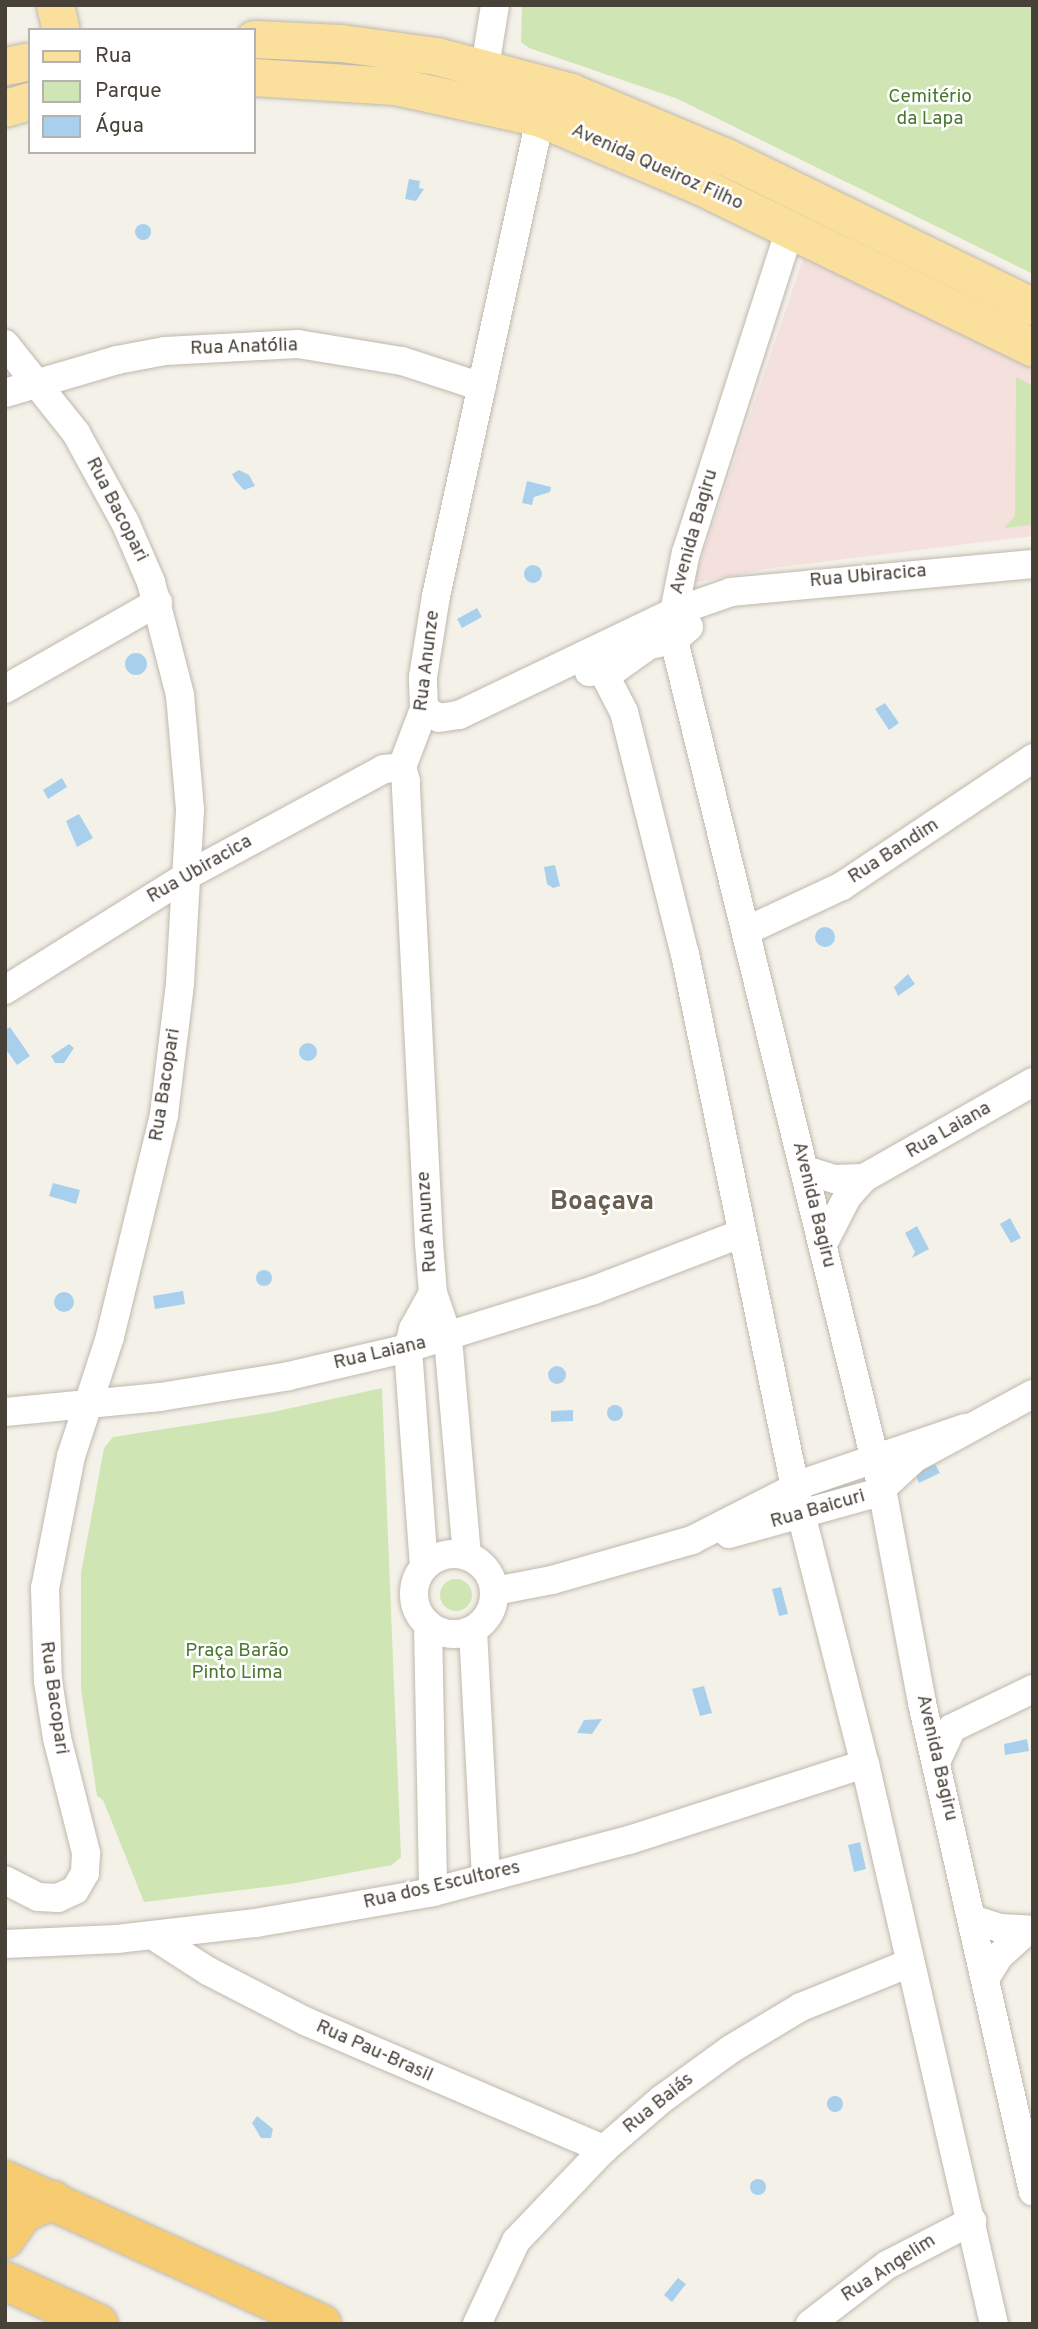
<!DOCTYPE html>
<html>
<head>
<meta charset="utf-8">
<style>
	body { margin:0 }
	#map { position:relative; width:1038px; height:2329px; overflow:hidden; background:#f4f1e9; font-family:Overpass,sans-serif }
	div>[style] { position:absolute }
	.medical>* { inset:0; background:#f4e1dd }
	.green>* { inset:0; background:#cfe6b4 }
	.round { border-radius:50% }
	.water>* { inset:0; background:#a8d0ed }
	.roads { filter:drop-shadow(0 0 2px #bfb8ac) drop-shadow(0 0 2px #bfb8ac) }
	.minor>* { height:28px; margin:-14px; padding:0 14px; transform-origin:14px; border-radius:14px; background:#fff }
	.minor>.ring { margin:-14px; padding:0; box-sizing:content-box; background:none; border:28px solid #fff; border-radius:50% }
	.major>* { height:37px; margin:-18.5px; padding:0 18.5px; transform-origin:18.5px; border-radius:18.5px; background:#fae09c }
	.highway>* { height:38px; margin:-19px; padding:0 19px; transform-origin:19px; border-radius:19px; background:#f7cc71 }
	span { translate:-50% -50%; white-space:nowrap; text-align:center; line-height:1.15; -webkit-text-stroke:5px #fff; paint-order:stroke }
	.park-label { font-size:19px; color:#48772d }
	.street-label { font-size:19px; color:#474138 }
	.district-label { font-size:26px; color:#6a5f4f; font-weight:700 }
	.frame { position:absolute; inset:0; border:7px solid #474138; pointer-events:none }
	.legend { position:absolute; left:28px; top:28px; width:228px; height:126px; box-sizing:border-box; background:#fff; border:2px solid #b5b3af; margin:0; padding:9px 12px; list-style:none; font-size:21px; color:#474138 }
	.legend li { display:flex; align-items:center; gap:14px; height:35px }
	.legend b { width:35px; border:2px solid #b5b3af }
</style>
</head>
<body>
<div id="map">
	<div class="medical">
		<div style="clip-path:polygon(805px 253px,1033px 360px,1033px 536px,772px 568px,693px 583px)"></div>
	</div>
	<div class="green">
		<div style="clip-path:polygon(522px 5px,1033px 5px,1033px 274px,678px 99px,529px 48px,521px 42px)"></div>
		<div style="clip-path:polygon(1016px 377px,1033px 386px,1033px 525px,1004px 528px,1015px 516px)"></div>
		<div style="clip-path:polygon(382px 1388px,401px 1857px,392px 1865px,290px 1884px,144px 1902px,103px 1800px,97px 1796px,81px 1689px,81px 1573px,104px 1448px,113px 1437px,273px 1412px)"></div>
		<div class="round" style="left:440px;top:1579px;width:32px;height:32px"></div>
	</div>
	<div class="water">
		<div style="clip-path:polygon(409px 179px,420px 181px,419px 188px,424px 189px,416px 201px,405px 199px)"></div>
		<div class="round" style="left:135px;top:224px;width:16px;height:16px"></div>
		<div style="clip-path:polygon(239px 470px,249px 475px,255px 486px,244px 490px,235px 480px,232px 474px)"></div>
		<div style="clip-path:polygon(527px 481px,551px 487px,550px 492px,534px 497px,532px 505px,522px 503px)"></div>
		<div class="round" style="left:524px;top:565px;width:18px;height:18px"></div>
		<div style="clip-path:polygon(477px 608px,482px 617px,462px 628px,457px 619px)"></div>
		<div class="round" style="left:125px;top:653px;width:22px;height:22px"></div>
		<div style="clip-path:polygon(885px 703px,899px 723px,889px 730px,875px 709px)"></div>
		<div style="clip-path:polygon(62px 778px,67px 787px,48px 799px,43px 790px)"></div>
		<div style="clip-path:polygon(79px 814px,93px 838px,77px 847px,66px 821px)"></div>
		<div style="clip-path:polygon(555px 865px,560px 886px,553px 888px,547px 884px,544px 867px)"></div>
		<div class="round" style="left:815px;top:927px;width:20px;height:20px"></div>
		<div style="clip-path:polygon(908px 974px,915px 984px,898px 996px,894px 987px)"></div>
		<div style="clip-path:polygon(10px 1027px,30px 1056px,17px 1065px,5px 1048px,5px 1030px)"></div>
		<div class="round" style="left:299px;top:1043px;width:18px;height:18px"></div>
		<div style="clip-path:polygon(69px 1044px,74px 1048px,64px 1063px,55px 1063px,51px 1056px)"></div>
		<div style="clip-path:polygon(53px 1183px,80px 1190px,76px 1204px,49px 1196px)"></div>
		<div style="clip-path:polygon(1010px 1218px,1021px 1238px,1011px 1243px,1000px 1224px)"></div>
		<div style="clip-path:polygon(917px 1226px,929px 1249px,912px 1258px,915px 1252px,905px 1233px)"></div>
		<div class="round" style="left:256px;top:1270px;width:16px;height:16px"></div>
		<div style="clip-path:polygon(183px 1291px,185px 1304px,155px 1309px,153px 1296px)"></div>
		<div class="round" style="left:54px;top:1292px;width:20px;height:20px"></div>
		<div class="round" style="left:548px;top:1366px;width:18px;height:18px"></div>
		<div class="round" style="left:607px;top:1405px;width:16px;height:16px"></div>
		<div style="clip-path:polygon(573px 1410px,573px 1421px,551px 1422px,551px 1411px)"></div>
		<div style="clip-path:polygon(935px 1464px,940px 1473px,919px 1483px,915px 1473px)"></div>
		<div style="clip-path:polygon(781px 1587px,788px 1614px,779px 1616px,772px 1589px)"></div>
		<div style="clip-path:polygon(704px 1686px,712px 1713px,700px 1716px,692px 1689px)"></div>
		<div style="clip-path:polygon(602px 1719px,592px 1734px,577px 1733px,584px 1720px)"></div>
		<div style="clip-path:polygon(1027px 1739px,1029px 1751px,1005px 1755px,1004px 1744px)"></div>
		<div style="clip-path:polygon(860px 1842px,866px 1869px,854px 1872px,848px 1845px)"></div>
		<div class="round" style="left:827px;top:2096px;width:16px;height:16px"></div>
		<div style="clip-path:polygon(257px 2116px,273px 2129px,271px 2138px,261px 2138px,252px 2123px)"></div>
		<div class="round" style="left:750px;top:2179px;width:16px;height:16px"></div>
		<div style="clip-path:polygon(678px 2278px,686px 2284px,672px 2302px,664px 2295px)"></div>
	</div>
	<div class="roads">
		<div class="minor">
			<div style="left:485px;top:67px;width:63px;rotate:-80.8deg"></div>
			<div style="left:790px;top:229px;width:339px;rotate:107.8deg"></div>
			<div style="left:686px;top:552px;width:61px;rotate:101.3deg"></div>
			<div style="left:674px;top:612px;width:28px;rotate:90deg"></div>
			<div style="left:674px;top:640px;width:874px;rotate:76.23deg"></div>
			<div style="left:882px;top:1489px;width:218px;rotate:79.4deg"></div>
			<div style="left:922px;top:1703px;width:501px;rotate:77.21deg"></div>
			<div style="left:5px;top:344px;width:114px;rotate:51.4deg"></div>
			<div style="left:76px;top:433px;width:102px;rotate:61.2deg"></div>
			<div style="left:125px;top:522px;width:65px;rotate:66.6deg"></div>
			<div style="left:151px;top:582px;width:117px;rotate:75.6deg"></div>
			<div style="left:180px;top:695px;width:115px;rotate:85deg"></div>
			<div style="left:190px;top:810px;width:174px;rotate:93.3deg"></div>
			<div style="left:180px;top:984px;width:132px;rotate:97deg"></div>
			<div style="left:164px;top:1115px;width:228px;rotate:103.7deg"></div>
			<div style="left:110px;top:1337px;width:125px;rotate:108.1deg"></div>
			<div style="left:71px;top:1456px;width:135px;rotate:101.1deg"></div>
			<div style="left:45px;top:1588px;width:93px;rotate:88.2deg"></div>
			<div style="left:48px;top:1681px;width:58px;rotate:81deg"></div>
			<div style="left:57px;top:1738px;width:119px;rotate:75.8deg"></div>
			<div style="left:86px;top:1853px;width:20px;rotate:93deg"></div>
			<div style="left:85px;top:1873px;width:20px;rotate:120deg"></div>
			<div style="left:75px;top:1890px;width:19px;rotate:155deg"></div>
			<div style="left:58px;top:1898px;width:20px;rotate:-177deg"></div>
			<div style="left:38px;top:1897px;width:37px;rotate:-153deg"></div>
			<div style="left:5px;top:393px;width:117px;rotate:-16.4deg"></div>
			<div style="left:117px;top:360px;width:49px;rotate:-10.6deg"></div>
			<div style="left:165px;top:351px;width:133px;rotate:-3deg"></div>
			<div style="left:298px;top:344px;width:105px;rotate:9.3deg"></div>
			<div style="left:402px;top:361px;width:84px;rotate:18deg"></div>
			<div style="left:594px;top:654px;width:65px;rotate:62.7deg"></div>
			<div style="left:624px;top:712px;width:250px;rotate:75.9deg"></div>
			<div style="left:685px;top:954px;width:560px;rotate:78.35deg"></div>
			<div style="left:798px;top:1502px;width:270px;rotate:75.7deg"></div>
			<div style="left:865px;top:1764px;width:575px;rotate:77.03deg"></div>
			<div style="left:589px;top:672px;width:25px;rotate:-5deg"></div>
			<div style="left:614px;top:670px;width:43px;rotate:-35.5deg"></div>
			<div style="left:649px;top:645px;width:25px;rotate:-11deg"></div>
			<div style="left:674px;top:640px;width:20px;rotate:-41deg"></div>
			<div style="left:5px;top:689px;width:176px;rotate:-29.6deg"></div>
			<div style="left:424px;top:709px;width:17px;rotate:31deg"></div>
			<div style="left:439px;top:718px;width:20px;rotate:-9deg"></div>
			<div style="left:459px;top:715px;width:238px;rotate:-25.6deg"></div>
			<div style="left:674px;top:612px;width:60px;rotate:-19.3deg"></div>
			<div style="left:731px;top:592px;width:303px;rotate:-5.3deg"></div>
			<div style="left:746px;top:931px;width:106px;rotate:-25.1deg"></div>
			<div style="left:842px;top:886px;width:230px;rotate:-33.8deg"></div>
			<div style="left:5px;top:990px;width:216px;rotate:-32.1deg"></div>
			<div style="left:188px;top:875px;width:223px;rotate:-28.4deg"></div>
			<div style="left:384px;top:769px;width:18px;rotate:-6deg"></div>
			<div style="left:805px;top:1170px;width:31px;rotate:17deg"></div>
			<div style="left:835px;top:1179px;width:29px;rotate:-2deg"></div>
			<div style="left:824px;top:1242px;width:51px;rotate:-62.9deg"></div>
			<div style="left:847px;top:1197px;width:25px;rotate:-48deg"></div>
			<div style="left:864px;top:1178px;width:194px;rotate:-29.6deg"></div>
			<div style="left:5px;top:1412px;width:156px;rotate:-5.5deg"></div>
			<div style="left:160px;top:1397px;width:131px;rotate:-9.2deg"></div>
			<div style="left:289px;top:1376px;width:122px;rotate:-13.2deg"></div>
			<div style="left:408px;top:1348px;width:195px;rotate:-17.3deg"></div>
			<div style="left:594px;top:1290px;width:156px;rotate:-21deg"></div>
			<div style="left:729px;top:1534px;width:154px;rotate:-15.5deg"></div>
			<div style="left:877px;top:1493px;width:52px;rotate:-42.6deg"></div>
			<div style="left:915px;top:1458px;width:134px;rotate:-28.5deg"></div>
			<div class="ring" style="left:414px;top:1554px;width:52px;height:52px"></div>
			<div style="left:467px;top:1556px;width:220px;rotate:-95deg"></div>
			<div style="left:448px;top:1337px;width:46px;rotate:-108.8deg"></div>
			<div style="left:433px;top:1293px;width:50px;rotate:-94.6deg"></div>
			<div style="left:429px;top:1243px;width:463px;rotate:-92.9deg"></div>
			<div style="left:406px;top:781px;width:15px;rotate:-106deg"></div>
			<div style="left:402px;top:767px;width:62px;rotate:-69.2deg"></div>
			<div style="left:424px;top:709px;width:32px;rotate:-92deg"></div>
			<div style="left:423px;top:677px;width:82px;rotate:-80.9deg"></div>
			<div style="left:436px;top:596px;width:489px;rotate:-77.7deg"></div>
			<div style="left:424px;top:1567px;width:220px;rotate:-94.2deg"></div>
			<div style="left:408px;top:1348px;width:20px;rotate:-75deg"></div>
			<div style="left:413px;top:1329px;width:41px;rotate:-60.9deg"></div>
			<div style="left:495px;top:1591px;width:58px;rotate:-10.9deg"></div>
			<div style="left:552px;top:1580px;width:146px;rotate:-15.9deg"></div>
			<div style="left:692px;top:1540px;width:126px;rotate:-27deg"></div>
			<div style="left:804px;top:1483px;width:170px;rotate:-18.9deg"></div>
			<div style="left:428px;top:1624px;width:268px;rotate:88.9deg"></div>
			<div style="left:473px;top:1630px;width:248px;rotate:87deg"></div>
			<div style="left:937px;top:1760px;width:35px;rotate:-65deg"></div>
			<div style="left:952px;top:1728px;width:90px;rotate:-25.7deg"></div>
			<div style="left:972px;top:1919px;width:28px;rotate:18deg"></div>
			<div style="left:999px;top:1928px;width:34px;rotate:3deg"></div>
			<div style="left:152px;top:1935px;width:67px;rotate:32.7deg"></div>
			<div style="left:208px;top:1971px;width:111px;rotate:27.3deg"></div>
			<div style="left:307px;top:2022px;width:323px;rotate:23.2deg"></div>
			<div style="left:5px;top:1944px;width:112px;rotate:-2.6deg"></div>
			<div style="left:117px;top:1939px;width:140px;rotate:-6.6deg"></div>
			<div style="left:256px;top:1923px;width:180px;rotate:-9.9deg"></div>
			<div style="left:433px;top:1892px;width:203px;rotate:-14.9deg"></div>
			<div style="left:629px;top:1840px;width:248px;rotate:-17.9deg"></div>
			<div style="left:986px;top:1977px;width:25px;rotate:-58deg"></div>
			<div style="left:999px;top:1956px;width:38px;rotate:-42deg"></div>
			<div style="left:477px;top:2324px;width:92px;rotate:-64.8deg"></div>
			<div style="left:516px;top:2241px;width:127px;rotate:-46.3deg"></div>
			<div style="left:604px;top:2149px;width:77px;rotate:-40.8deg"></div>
			<div style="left:662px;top:2099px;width:85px;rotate:-35.9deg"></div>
			<div style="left:731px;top:2049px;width:82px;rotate:-31deg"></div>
			<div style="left:801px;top:2007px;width:118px;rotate:-22deg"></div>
			<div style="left:810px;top:2324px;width:97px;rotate:-37.5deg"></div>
			<div style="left:887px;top:2265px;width:96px;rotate:-27.4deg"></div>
		</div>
		<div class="major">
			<div style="left:55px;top:5px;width:26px;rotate:77deg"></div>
			<div style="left:254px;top:39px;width:87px;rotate:2.6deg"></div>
			<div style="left:341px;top:43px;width:96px;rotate:7.8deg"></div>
			<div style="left:436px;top:56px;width:140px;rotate:14.9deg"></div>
			<div style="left:571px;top:92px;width:168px;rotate:22.8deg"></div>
			<div style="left:726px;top:157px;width:342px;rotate:26deg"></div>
			<div style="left:5px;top:66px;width:25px;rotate:-11deg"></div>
			<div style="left:254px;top:77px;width:141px;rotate:3.7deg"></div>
			<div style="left:395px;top:86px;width:148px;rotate:12.4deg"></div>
			<div style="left:540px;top:118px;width:172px;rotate:23deg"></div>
			<div style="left:698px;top:185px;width:373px;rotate:25.9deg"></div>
			<div style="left:5px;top:108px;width:26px;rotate:-16deg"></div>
		</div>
		<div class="highway">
			<div style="left:5px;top:2180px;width:348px;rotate:24.4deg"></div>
			<div style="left:5px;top:2239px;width:32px;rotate:-55deg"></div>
			<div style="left:23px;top:2213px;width:33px;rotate:-23deg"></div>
			<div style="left:5px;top:2281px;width:103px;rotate:24.6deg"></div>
		</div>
	</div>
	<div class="park-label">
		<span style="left:930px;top:109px">Cemitério<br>da Lapa</span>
		<span style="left:237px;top:1663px">Praça Barão<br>Pinto Lima</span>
	</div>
	<div class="street-label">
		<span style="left:657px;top:168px;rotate:24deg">Avenida Queiroz Filho</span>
		<span style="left:244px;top:348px;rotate:-2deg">Rua Anatólia</span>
		<span style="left:116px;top:510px;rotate:63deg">Rua Bacopari</span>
		<span style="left:695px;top:532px;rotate:-74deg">Avenida Bagiru</span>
		<span style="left:868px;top:577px;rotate:-5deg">Rua Ubiracica</span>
		<span style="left:428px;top:661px;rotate:-83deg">Rua Anunze</span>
		<span style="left:894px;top:852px;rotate:-33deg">Rua Bandim</span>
		<span style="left:200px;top:870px;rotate:-30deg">Rua Ubiracica</span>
		<span style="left:166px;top:1085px;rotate:-81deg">Rua Bacopari</span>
		<span style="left:949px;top:1131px;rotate:-30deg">Rua Laiana</span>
		<span style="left:813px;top:1205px;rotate:76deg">Avenida Bagiru</span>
		<span style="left:428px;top:1222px;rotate:-94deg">Rua Anunze</span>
		<span style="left:380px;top:1354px;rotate:-13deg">Rua Laiana</span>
		<span style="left:818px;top:1510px;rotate:-16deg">Rua Baicuri</span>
		<span style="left:53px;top:1698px;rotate:82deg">Rua Bacopari</span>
		<span style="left:936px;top:1758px;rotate:77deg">Avenida Bagiru</span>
		<span style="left:442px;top:1886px;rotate:-13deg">Rua dos Escultores</span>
		<span style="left:374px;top:2052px;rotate:24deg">Rua Pau-Brasil</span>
		<span style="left:659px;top:2104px;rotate:-39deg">Rua Baiás</span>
		<span style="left:889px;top:2269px;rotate:-33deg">Rua Angelim</span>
	</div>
	<div class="district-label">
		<span style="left:602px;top:1203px">Boaçava</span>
	</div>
	<div class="frame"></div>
	<ul class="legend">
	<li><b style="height:9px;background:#fae09c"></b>Rua</li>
	<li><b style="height:19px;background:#cfe6b4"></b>Parque</li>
	<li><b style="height:19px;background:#a8d0ed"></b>Água</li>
	</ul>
</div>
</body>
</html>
